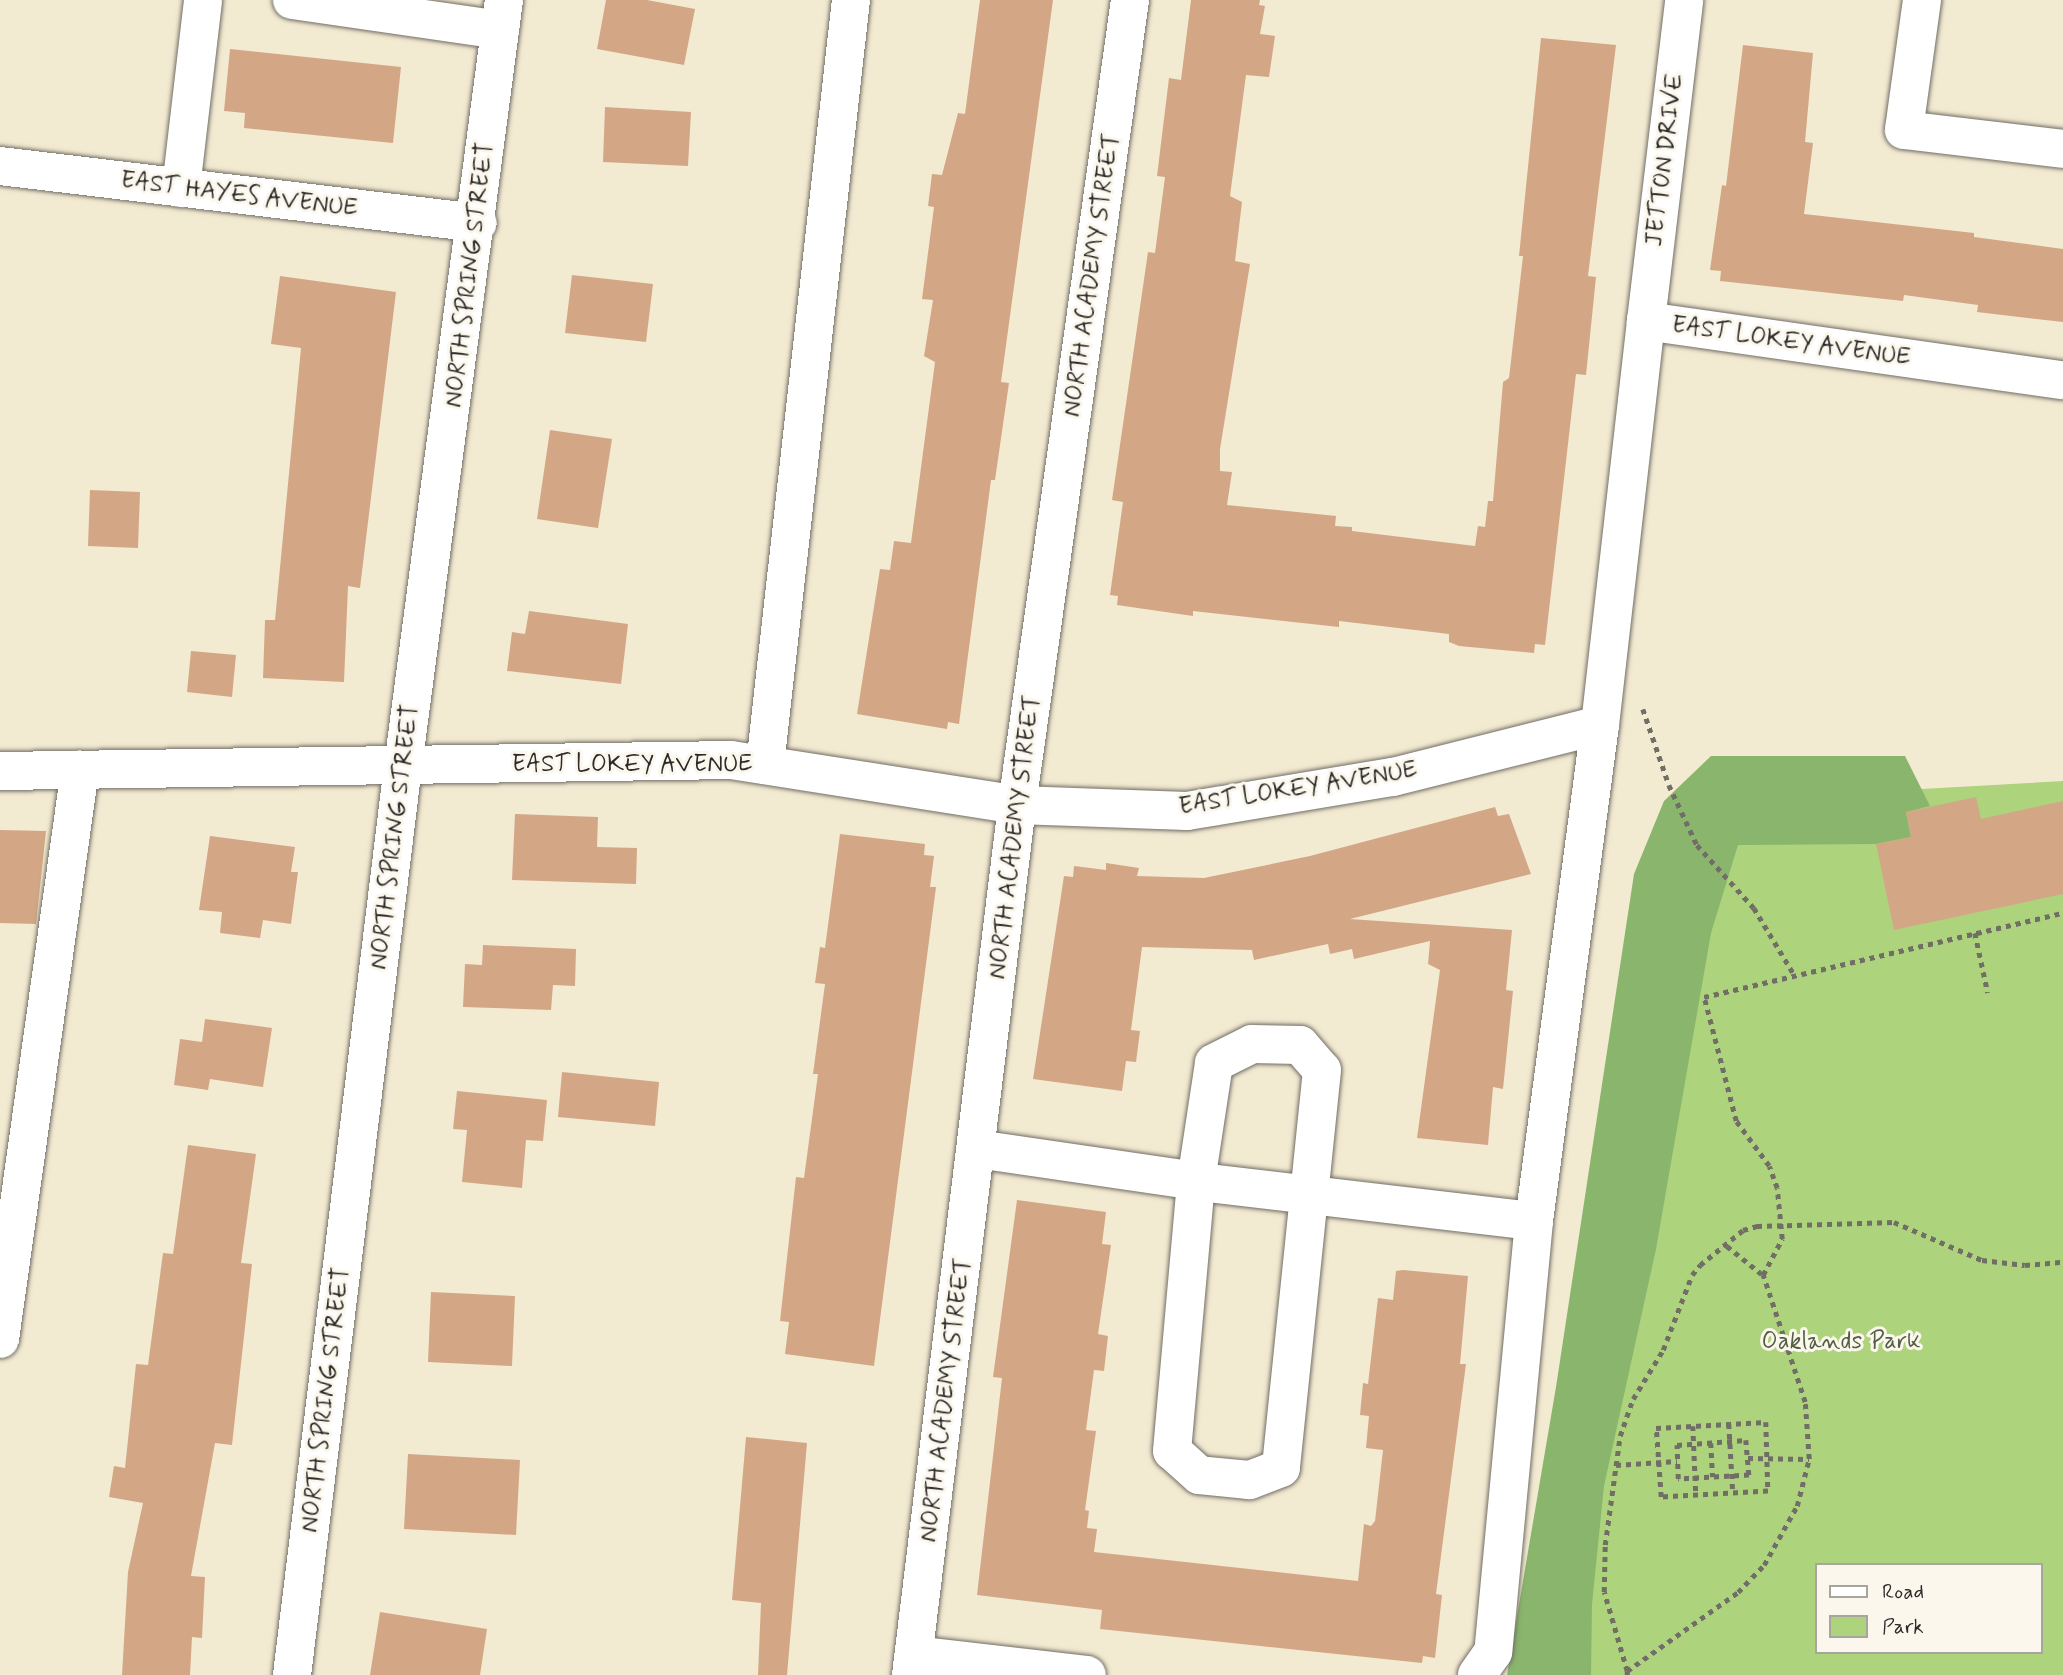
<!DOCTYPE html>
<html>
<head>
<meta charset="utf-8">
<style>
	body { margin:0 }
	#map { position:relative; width:2063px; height:1675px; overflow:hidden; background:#f3ead2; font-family:Mynerve,sans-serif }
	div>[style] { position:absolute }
	.green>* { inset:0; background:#add37d }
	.forest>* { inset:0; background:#8ab56c }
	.building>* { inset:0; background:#d3a786 }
	.path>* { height:4.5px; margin-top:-2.25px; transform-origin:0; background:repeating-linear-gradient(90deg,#716e65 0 5px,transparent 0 10px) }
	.roads { filter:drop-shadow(0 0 2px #716e65) drop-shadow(0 0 2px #716e65) }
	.minor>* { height:38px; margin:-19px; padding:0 19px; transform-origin:19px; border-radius:19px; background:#fff }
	span { translate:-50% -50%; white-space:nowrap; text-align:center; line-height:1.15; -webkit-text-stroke:6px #fbf7ec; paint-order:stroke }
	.street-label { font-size:24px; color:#2b2b2b }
	.park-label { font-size:24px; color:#525d44 }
	.legend { position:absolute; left:1815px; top:1563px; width:228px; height:91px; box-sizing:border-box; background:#fbf7ec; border:2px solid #a8a59f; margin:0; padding:9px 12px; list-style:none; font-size:21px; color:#2b2b2b }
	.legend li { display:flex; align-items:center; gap:14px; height:35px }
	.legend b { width:35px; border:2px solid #a8a59f }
</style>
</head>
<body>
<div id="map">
	<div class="green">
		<div style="clip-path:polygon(evenodd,2063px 781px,2063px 1675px,1560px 1675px,1708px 801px,2063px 781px,1816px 1565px,2040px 1565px,2040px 1652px,1816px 1652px,1816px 1565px)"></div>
	</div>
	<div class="forest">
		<div style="clip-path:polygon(1711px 756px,1905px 756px,1930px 806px,1906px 812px,1911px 837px,1876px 844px,1738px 845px,1711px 933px,1656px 1249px,1604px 1486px,1592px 1604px,1591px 1675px,1507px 1675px,1556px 1387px,1634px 874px,1664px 801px)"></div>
	</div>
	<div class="building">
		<div style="clip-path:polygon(606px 0,647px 0,695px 9px,684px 65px,597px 49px)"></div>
		<div style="clip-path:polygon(980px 0,1053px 0,1001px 382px,1009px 383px,995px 480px,991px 480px,959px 724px,948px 722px,947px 729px,857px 714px,880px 569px,890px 570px,894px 541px,911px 543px,935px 362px,924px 356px,933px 300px,922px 299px,934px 207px,928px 206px,932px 174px,942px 175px,958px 113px,965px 114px)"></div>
		<div style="clip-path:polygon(1191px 0,1260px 0,1259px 5px,1265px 6px,1260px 34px,1275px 36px,1269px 77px,1246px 75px,1230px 196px,1242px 202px,1235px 261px,1250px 264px,1220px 449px,1220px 471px,1232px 472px,1227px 505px,1336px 516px,1335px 526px,1352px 527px,1352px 531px,1475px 546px,1478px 526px,1485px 527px,1488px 501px,1493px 501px,1503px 382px,1509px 378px,1523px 256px,1519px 256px,1541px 38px,1616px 45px,1588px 276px,1596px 277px,1586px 375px,1576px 374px,1545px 645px,1535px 644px,1534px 653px,1459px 646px,1449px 642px,1449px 634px,1339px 621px,1339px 627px,1193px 611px,1193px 616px,1117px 605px,1118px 596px,1110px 595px,1123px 502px,1112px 500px,1148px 252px,1155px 253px,1165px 177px,1157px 176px,1169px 78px,1181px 80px)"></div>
		<div style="clip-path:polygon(1743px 45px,1813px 53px,1805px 142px,1813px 143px,1804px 214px,1974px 233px,1974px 237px,2063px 249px,2063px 322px,1977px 312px,1978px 305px,1904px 295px,1903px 301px,1720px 281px,1721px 271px,1710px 270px,1722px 185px,1726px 186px)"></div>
		<div style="clip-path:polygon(230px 49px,401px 67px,393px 143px,244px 128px,245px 113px,224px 111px)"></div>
		<div style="clip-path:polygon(605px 107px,691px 112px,688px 166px,603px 162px)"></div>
		<div style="clip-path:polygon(572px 275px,653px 284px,646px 342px,565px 333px)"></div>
		<div style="clip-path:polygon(280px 276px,396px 292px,360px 588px,348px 586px,344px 682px,263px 678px,265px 620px,275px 620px,301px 348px,271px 344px)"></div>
		<div style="clip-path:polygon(550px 430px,612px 439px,598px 528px,537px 519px)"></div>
		<div style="clip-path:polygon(90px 490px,140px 492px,138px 548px,88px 546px)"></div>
		<div style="clip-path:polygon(529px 611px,628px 624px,621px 684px,507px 671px,512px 632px,525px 634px)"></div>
		<div style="clip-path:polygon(191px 651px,236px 655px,232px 697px,187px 692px)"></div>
		<div style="clip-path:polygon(1976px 797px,1981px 819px,2063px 801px,2063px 894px,1894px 930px,1876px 844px,1911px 837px,1906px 812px)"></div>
		<div style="clip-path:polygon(1495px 807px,1498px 816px,1509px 814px,1531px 874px,1350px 919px,1512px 930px,1506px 990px,1513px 991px,1503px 1089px,1493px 1087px,1488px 1145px,1417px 1138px,1440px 970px,1428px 964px,1430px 941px,1354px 959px,1352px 949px,1330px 954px,1328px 944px,1254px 960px,1252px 950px,1142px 947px,1131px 1030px,1140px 1031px,1136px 1062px,1126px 1061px,1122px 1091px,1033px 1079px,1064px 876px,1073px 877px,1074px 866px,1106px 870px,1106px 863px,1139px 868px,1137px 876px,1204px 878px,1310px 856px)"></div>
		<div style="clip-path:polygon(515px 814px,598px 817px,597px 847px,637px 848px,636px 884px,512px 880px)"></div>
		<div style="clip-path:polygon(0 830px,46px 831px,36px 924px,0 923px)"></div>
		<div style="clip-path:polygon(840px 834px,925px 844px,924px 855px,934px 856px,930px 887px,936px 887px,874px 1366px,785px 1354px,789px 1322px,780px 1321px,796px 1177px,804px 1178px,818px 1074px,813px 1074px,825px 984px,815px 983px,820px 947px,825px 948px)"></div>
		<div style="clip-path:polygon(210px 836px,295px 847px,291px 872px,298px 872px,291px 924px,263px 920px,260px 938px,220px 933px,222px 912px,199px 910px)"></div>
		<div style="clip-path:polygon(483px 945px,576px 949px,575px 986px,553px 985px,551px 1010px,463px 1007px,465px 964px,482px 965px)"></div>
		<div style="clip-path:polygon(205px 1019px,272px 1028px,263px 1087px,210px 1079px,208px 1090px,174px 1085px,180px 1039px,202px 1042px)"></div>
		<div style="clip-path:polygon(562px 1072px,659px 1082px,655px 1126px,558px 1117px)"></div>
		<div style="clip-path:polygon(457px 1091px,547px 1100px,543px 1141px,526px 1140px,522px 1188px,462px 1182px,467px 1130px,453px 1129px)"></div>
		<div style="clip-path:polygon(188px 1145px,256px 1154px,241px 1263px,252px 1264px,232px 1445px,215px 1443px,191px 1576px,205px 1577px,202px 1638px,192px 1637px,190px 1675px,122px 1675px,128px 1572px,143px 1503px,109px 1497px,114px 1466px,125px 1468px,136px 1364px,148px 1365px,163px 1253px,173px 1254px)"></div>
		<div style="clip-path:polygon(1017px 1200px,1106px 1212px,1102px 1244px,1111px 1245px,1098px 1334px,1108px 1336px,1104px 1371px,1094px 1370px,1086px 1430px,1096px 1431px,1085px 1510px,1089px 1511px,1087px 1528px,1097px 1529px,1094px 1552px,1358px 1581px,1364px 1524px,1371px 1526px,1375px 1521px,1383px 1450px,1366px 1448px,1369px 1416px,1360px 1415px,1363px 1383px,1368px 1384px,1378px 1298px,1393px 1300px,1396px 1271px,1403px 1270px,1468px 1276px,1460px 1364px,1466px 1364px,1436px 1594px,1442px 1595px,1435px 1658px,1423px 1656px,1422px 1663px,1100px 1629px,1102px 1610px,977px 1595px,1002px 1378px,993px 1377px)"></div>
		<div style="clip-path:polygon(431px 1292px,515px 1296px,512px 1366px,428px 1362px)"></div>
		<div style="clip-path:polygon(746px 1437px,807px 1443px,787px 1675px,758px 1675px,761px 1603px,732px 1600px)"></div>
		<div style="clip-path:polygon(408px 1454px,520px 1460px,516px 1535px,404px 1529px)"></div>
		<div style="clip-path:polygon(380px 1612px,487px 1629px,480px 1675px,370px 1675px)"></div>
	</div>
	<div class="path">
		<div style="left:1643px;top:709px;width:80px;rotate:71.1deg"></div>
		<div style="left:1669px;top:785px;width:66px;rotate:65deg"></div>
		<div style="left:1697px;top:845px;width:85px;rotate:47.9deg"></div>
		<div style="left:1754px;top:908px;width:79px;rotate:58.9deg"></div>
		<div style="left:1975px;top:933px;width:61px;rotate:77.8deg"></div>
		<div style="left:1727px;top:1246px;width:46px;rotate:38.9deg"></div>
		<div style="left:1766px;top:1422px;width:69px;rotate:88.3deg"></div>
		<div style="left:1768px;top:1491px;width:107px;rotate:176.8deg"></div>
		<div style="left:1661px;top:1497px;width:69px;rotate:-94.1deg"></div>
		<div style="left:1656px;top:1428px;width:110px;rotate:-3.1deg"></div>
		<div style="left:1729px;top:1424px;width:69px;rotate:86.7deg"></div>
		<div style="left:1693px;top:1426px;width:69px;rotate:87.5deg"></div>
		<div style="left:1746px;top:1440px;width:35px;rotate:85deg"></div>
		<div style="left:1749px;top:1475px;width:71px;rotate:176.8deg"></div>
		<div style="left:1678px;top:1479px;width:34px;rotate:-92deg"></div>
		<div style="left:1677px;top:1445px;width:69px;rotate:-4.1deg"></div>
		<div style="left:1711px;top:1443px;width:34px;rotate:87deg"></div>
		<div style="left:1748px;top:1458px;width:61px;rotate:0.9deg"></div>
		<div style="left:1616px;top:1465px;width:61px;rotate:-3.8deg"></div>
		<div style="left:1627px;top:1671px;width:82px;rotate:-106.2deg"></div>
		<div style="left:1604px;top:1592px;width:47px;rotate:-88.8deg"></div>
		<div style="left:1605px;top:1545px;width:110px;rotate:-82.2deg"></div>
		<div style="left:1620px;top:1436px;width:39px;rotate:-71deg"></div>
		<div style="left:1633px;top:1399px;width:57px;rotate:-58.5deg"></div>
		<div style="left:1663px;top:1350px;width:80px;rotate:-68.9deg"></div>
		<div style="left:1692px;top:1275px;width:13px;rotate:-51deg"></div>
		<div style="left:1700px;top:1265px;width:55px;rotate:-39.1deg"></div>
		<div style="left:1743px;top:1230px;width:15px;rotate:-16deg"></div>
		<div style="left:1757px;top:1226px;width:137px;rotate:-1.7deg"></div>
		<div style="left:1894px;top:1222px;width:96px;rotate:23.4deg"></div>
		<div style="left:1982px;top:1260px;width:43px;rotate:6.6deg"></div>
		<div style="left:2025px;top:1265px;width:38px;rotate:-5deg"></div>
		<div style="left:1627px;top:1675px;width:4px;rotate:-90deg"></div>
		<div style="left:1627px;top:1671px;width:136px;rotate:-35.4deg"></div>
		<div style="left:1738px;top:1592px;width:37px;rotate:-46deg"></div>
		<div style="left:1764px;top:1565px;width:68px;rotate:-60.8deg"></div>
		<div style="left:1797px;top:1506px;width:49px;rotate:-75.7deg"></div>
		<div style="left:1809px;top:1459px;width:57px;rotate:-94deg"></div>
		<div style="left:1805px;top:1402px;width:134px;rotate:-108.3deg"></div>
		<div style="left:1763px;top:1275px;width:41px;rotate:-62.2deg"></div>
		<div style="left:1782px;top:1239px;width:51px;rotate:-95.6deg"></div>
		<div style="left:1777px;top:1188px;width:23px;rotate:-110deg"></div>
		<div style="left:1769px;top:1166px;width:56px;rotate:-126.3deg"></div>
		<div style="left:1736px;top:1121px;width:128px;rotate:-104.5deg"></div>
		<div style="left:1704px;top:997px;width:369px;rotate:-13.2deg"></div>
	</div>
	<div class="roads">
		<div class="minor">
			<div style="left:292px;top:0;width:210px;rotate:8.2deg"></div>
			<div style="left:1922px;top:0;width:131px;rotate:97.9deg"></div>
			<div style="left:1904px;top:130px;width:160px;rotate:6.8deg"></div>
			<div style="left:0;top:166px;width:481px;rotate:6.8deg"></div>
			<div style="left:181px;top:188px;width:189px;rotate:-83.3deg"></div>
			<div style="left:1646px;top:321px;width:323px;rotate:-83.2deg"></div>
			<div style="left:765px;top:765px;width:770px;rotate:-83.59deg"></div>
			<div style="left:0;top:771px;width:731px;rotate:-0.86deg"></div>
			<div style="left:731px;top:760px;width:290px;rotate:8.9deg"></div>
			<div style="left:1017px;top:805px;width:170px;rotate:2deg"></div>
			<div style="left:1187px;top:811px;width:209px;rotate:-9.4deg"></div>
			<div style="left:1393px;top:777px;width:213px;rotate:-14.1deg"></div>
			<div style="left:1600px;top:725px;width:407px;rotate:-83.5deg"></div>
			<div style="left:1646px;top:321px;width:421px;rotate:8.1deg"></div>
			<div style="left:1252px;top:1044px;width:48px;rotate:1.2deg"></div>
			<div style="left:1300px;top:1045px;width:33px;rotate:49deg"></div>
			<div style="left:1322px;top:1070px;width:400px;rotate:95.9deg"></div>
			<div style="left:1281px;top:1468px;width:34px;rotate:159deg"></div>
			<div style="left:1249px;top:1480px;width:50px;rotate:-174.3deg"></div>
			<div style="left:1199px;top:1475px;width:36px;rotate:-138deg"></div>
			<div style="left:1172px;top:1451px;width:271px;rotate:-84.9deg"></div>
			<div style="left:1196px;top:1181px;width:119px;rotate:-81.3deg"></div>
			<div style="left:1214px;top:1063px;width:42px;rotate:-26.6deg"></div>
			<div style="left:977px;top:1149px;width:234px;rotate:8.3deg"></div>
			<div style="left:1209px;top:1183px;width:327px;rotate:6.7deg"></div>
			<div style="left:1534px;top:1221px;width:433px;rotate:95.4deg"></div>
			<div style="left:1493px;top:1652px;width:28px;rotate:125deg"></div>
			<div style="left:1534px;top:1221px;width:500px;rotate:-82.42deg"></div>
			<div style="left:0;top:1339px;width:575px;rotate:-82deg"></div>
			<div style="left:914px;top:1655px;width:174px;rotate:6.6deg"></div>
			<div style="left:292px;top:1675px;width:916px;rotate:-83.04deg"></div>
			<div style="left:403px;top:766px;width:773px;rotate:-82.49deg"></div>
			<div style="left:911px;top:1675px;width:876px;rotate:-83.05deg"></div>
			<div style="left:1017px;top:805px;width:813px;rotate:-82.01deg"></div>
		</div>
	</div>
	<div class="street-label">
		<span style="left:1665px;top:160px;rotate:-83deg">JETTON DRIVE</span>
		<span style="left:239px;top:195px;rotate:7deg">EAST HAYES AVENUE</span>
		<span style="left:470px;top:275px;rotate:-83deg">NORTH SPRING STREET</span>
		<span style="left:1092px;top:275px;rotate:-82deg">NORTH ACADEMY STREET</span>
		<span style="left:1791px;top:342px;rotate:8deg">EAST LOKEY AVENUE</span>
		<span style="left:632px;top:765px">EAST LOKEY AVENUE</span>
		<span style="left:1298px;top:789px;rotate:-9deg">EAST LOKEY AVENUE</span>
		<span style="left:395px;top:837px;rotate:-83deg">NORTH SPRING STREET</span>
		<span style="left:1015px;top:837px;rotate:-83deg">NORTH ACADEMY STREET</span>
		<span style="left:326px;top:1400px;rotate:-83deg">NORTH SPRING STREET</span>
		<span style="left:946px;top:1400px;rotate:-83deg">NORTH ACADEMY STREET</span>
	</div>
	<div class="park-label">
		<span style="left:1841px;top:1342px">Oaklands Park</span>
	</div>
	<ul class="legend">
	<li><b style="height:9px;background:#fff"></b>Road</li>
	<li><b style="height:19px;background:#add37d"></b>Park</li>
	</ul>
</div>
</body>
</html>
